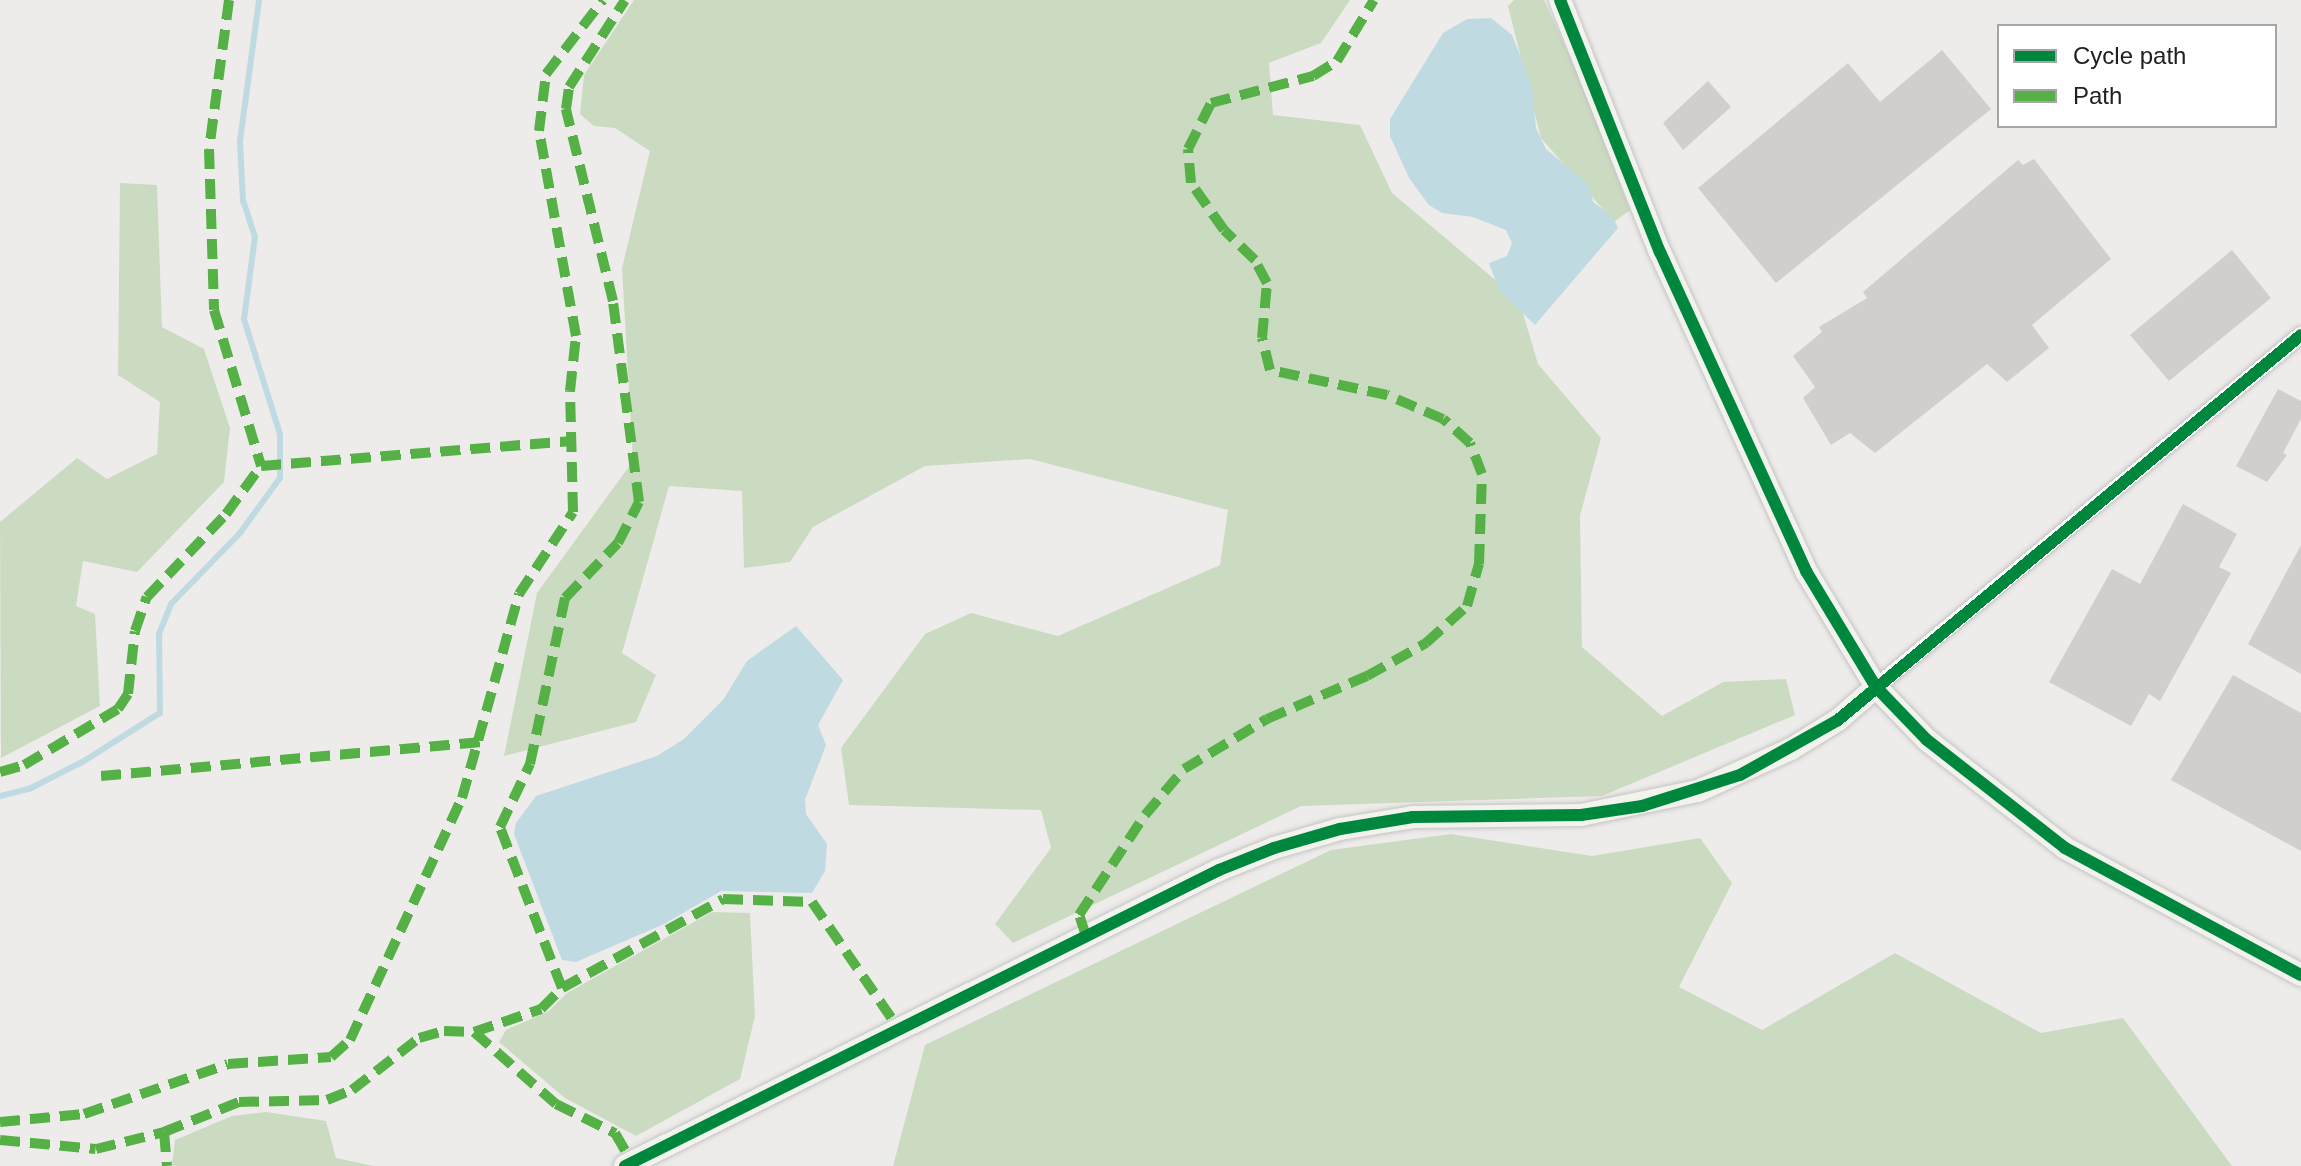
<!DOCTYPE html>
<html>
<head>
<meta charset="utf-8">
<style>
	body { margin:0 }
	#map { position:relative; width:2301px; height:1166px; overflow:hidden; background:#eeecea; font-family:Helvetica,sans-serif }
	div>[style] { position:absolute }
	.forest>* { inset:0; background:#cbdbc1 }
	.water>* { inset:0; background:#bfdae0 }
	.stream>* { height:6px; margin:-3px; padding:0 3px; transform-origin:3px; border-radius:3px; background:#bfdae0 }
	.building>* { inset:0; background:#d1cecc }
	.roads { filter:drop-shadow(0 0 2px #c5c4c4) drop-shadow(0 0 2px #c5c4c4) }
	.street>* { height:16px; margin:-8px; padding:0 8px; transform-origin:8px; border-radius:8px; background:#fcfcfc }
	.secondary>* { height:22px; margin:-11px; padding:0 11px; transform-origin:11px; border-radius:11px; background:#f3f3ed }
	.quiet>* { height:10px; margin-top:-5px; transform-origin:0; background:repeating-linear-gradient(90deg,#55b145 0 20px,transparent 0 30px) }
	.cycleway>* { height:12px; margin:-6px; padding:0 6px; transform-origin:6px; border-radius:6px; background:#00873e }
	span { translate:-50% -50%; white-space:nowrap; text-align:center; line-height:1.15; -webkit-text-stroke:6px #fff; paint-order:stroke }
	.legend { position:absolute; left:1997px; top:24px; width:280px; height:104px; box-sizing:border-box; background:#fff; border:2px solid #a6a6a6; margin:0; padding:10px 14px; list-style:none; font-size:24px; color:#202020 }
	.legend li { display:flex; align-items:center; gap:16px; height:40px }
	.legend b { width:40px; border:2px solid #a6a6a6 }
</style>
</head>
<body>
<div id="map">
	<div class="forest">
		<div style="clip-path:polygon(634px 0,1350px 0,1321px 43px,1269px 63px,1273px 115px,1360px 125px,1392px 193px,1519px 300px,1538px 364px,1601px 438px,1580px 516px,1582px 647px,1662px 716px,1723px 682px,1786px 679px,1795px 715px,1602px 796px,1301px 806px,1013px 943px,995px 924px,1051px 848px,1041px 810px,849px 805px,841px 748px,925px 634px,971px 613px,1058px 636px,1220px 565px,1228px 510px,1030px 459px,925px 466px,813px 527px,790px 562px,744px 568px,742px 491px,669px 486px,622px 653px,656px 675px,636px 722px,504px 756px,537px 593px,633px 461px,622px 268px,650px 151px,615px 128px,594px 126px,580px 114px,584px 75px)"></div>
		<div style="clip-path:polygon(1514px 0,1544px 0,1579px 77px,1630px 210px,1614px 222px,1541px 138px,1508px 6px)"></div>
		<div style="clip-path:polygon(120px 183px,157px 185px,162px 327px,204px 349px,230px 428px,224px 482px,137px 572px,83px 561px,76px 606px,95px 614px,100px 706px,1px 758px,0 522px,77px 458px,107px 479px,157px 454px,160px 402px,118px 375px)"></div>
		<div style="clip-path:polygon(1451px 834px,1592px 856px,1700px 838px,1732px 883px,1679px 987px,1762px 1030px,1895px 953px,2041px 1033px,2123px 1018px,2232px 1166px,893px 1166px,925px 1045px,1331px 850px)"></div>
		<div style="clip-path:polygon(712px 912px,750px 913px,755px 1016px,740px 1079px,636px 1136px,565px 1098px,499px 1042px,506px 1030px,549px 1011px,567px 993px)"></div>
		<div style="clip-path:polygon(266px 1112px,326px 1121px,336px 1158px,374px 1166px,172px 1166px,175px 1140px,232px 1116px)"></div>
	</div>
	<div class="water">
		<div style="clip-path:polygon(1491px 18px,1512px 35px,1532px 86px,1536px 128px,1546px 149px,1589px 185px,1593px 202px,1613px 217px,1618px 228px,1535px 325px,1499px 290px,1489px 263px,1507px 256px,1512px 243px,1506px 230px,1473px 217px,1442px 213px,1429px 205px,1409px 178px,1390px 136px,1390px 119px,1443px 33px,1467px 19px)"></div>
		<div style="clip-path:polygon(796px 626px,843px 680px,818px 725px,826px 745px,805px 800px,806px 814px,827px 844px,825px 871px,812px 893px,721px 891px,664px 924px,576px 962px,562px 960px,514px 834px,516px 823px,536px 796px,657px 756px,684px 739px,723px 700px,747px 661px)"></div>
	</div>
	<div class="stream">
		<div style="left:0;top:796px;width:32px;rotate:-14deg"></div>
		<div style="left:31px;top:788px;width:59px;rotate:-27deg"></div>
		<div style="left:84px;top:761px;width:90px;rotate:-32.3deg"></div>
		<div style="left:160px;top:713px;width:79px;rotate:-90.7deg"></div>
		<div style="left:159px;top:634px;width:32px;rotate:-68deg"></div>
		<div style="left:171px;top:604px;width:99px;rotate:-45.8deg"></div>
		<div style="left:240px;top:533px;width:68px;rotate:-54deg"></div>
		<div style="left:280px;top:478px;width:44px;rotate:-90deg"></div>
		<div style="left:280px;top:434px;width:121px;rotate:-107.4deg"></div>
		<div style="left:244px;top:319px;width:83px;rotate:-82.4deg"></div>
		<div style="left:255px;top:237px;width:38px;rotate:-108deg"></div>
		<div style="left:243px;top:201px;width:60px;rotate:-92.9deg"></div>
		<div style="left:240px;top:141px;width:142px;rotate:-82.3deg"></div>
	</div>
	<div class="building">
		<div style="clip-path:polygon(1942px 50px,1991px 109px,1776px 283px,1698px 188px,1848px 63px,1880px 102px)"></div>
		<div style="clip-path:polygon(1708px 81px,1731px 107px,1683px 150px,1663px 123px)"></div>
		<div style="clip-path:polygon(2034px 159px,2111px 259px,2032px 325px,2049px 348px,2007px 382px,1987px 364px,1875px 453px,1850px 433px,1831px 445px,1803px 398px,1815px 387px,1793px 356px,1822px 332px,1819px 327px,1867px 298px,1863px 292px,2018px 160px,2023px 165px)"></div>
		<div style="clip-path:polygon(2232px 250px,2271px 298px,2169px 381px,2130px 335px)"></div>
		<div style="clip-path:polygon(2278px 389px,2301px 401px,2301px 419px,2283px 453px,2287px 455px,2267px 482px,2236px 466px)"></div>
		<div style="clip-path:polygon(2183px 504px,2237px 534px,2219px 567px,2231px 573px,2160px 701px,2149px 694px,2131px 726px,2049px 682px,2112px 569px,2140px 584px)"></div>
		<div style="clip-path:polygon(2301px 545px,2301px 674px,2248px 644px)"></div>
		<div style="clip-path:polygon(2233px 675px,2301px 713px,2301px 851px,2171px 780px)"></div>
	</div>
	<div class="roads">
		<div class="street">
			<div style="left:1876px;top:687px;width:552px;rotate:-39.63deg"></div>
		</div>
		<div class="secondary">
			<div style="left:1560px;top:0;width:271px;rotate:68.4deg"></div>
			<div style="left:1660px;top:252px;width:351px;rotate:65.4deg"></div>
			<div style="left:1806px;top:571px;width:135px;rotate:58.9deg"></div>
			<div style="left:1876px;top:687px;width:74px;rotate:46.1deg"></div>
			<div style="left:1927px;top:740px;width:175px;rotate:38deg"></div>
			<div style="left:2065px;top:848px;width:268px;rotate:28.3deg"></div>
			<div style="left:625px;top:1166px;width:664px;rotate:-26.49deg"></div>
			<div style="left:1219px;top:870px;width:59px;rotate:-21.8deg"></div>
			<div style="left:1274px;top:848px;width:69px;rotate:-16.1deg"></div>
			<div style="left:1340px;top:829px;width:74px;rotate:-9.3deg"></div>
			<div style="left:1413px;top:817px;width:168px;rotate:-0.7deg"></div>
			<div style="left:1581px;top:815px;width:119px;rotate:-11.6deg"></div>
			<div style="left:1698px;top:791px;width:102px;rotate:-24.3deg"></div>
			<div style="left:1791px;top:749px;width:55px;rotate:-31.7deg"></div>
			<div style="left:1838px;top:720px;width:50px;rotate:-41deg"></div>
		</div>
	</div>
	<div class="quiet">
		<div style="left:229px;top:0;width:150px;rotate:97.6deg"></div>
		<div style="left:209px;top:149px;width:161px;rotate:88.2deg"></div>
		<div style="left:214px;top:310px;width:163px;rotate:73.2deg"></div>
		<div style="left:0;top:772px;width:25px;rotate:-16deg"></div>
		<div style="left:24px;top:765px;width:109px;rotate:-30.8deg"></div>
		<div style="left:118px;top:709px;width:18px;rotate:-56deg"></div>
		<div style="left:128px;top:694px;width:63px;rotate:-83.7deg"></div>
		<div style="left:135px;top:631px;width:36px;rotate:-71deg"></div>
		<div style="left:147px;top:597px;width:115px;rotate:-46.4deg"></div>
		<div style="left:226px;top:514px;width:59px;rotate:-53.9deg"></div>
		<div style="left:261px;top:466px;width:312px;rotate:-4.6deg"></div>
		<div style="left:101px;top:776px;width:382px;rotate:-5.1deg"></div>
		<div style="left:1086px;top:936px;width:22px;rotate:-108deg"></div>
		<div style="left:1079px;top:915px;width:120px;rotate:-56.6deg"></div>
		<div style="left:1145px;top:815px;width:60px;rotate:-49.7deg"></div>
		<div style="left:1184px;top:769px;width:97px;rotate:-31.1deg"></div>
		<div style="left:1267px;top:719px;width:109px;rotate:-23.3deg"></div>
		<div style="left:1367px;top:676px;width:68px;rotate:-29.2deg"></div>
		<div style="left:1426px;top:643px;width:55px;rotate:-42.1deg"></div>
		<div style="left:1467px;top:606px;width:44px;rotate:-74.1deg"></div>
		<div style="left:1479px;top:564px;width:90px;rotate:-88.1deg"></div>
		<div style="left:1482px;top:474px;width:33px;rotate:-111deg"></div>
		<div style="left:1470px;top:443px;width:36px;rotate:-138deg"></div>
		<div style="left:1443px;top:419px;width:61px;rotate:-156.8deg"></div>
		<div style="left:1387px;top:395px;width:120px;rotate:-167.9deg"></div>
		<div style="left:1270px;top:370px;width:33px;rotate:-104deg"></div>
		<div style="left:1262px;top:338px;width:55px;rotate:-84.8deg"></div>
		<div style="left:1267px;top:283px;width:26px;rotate:-118deg"></div>
		<div style="left:1255px;top:260px;width:43px;rotate:-135.9deg"></div>
		<div style="left:1224px;top:230px;width:57px;rotate:-125.1deg"></div>
		<div style="left:1191px;top:183px;width:34px;rotate:-95deg"></div>
		<div style="left:1188px;top:149px;width:51px;rotate:-63.4deg"></div>
		<div style="left:1211px;top:103px;width:106px;rotate:-14.8deg"></div>
		<div style="left:1313px;top:76px;width:28px;rotate:-32deg"></div>
		<div style="left:1337px;top:61px;width:71px;rotate:-58.8deg"></div>
		<div style="left:562px;top:988px;width:173px;rotate:-111.1deg"></div>
		<div style="left:500px;top:827px;width:70px;rotate:-64.5deg"></div>
		<div style="left:530px;top:764px;width:170px;rotate:-78.1deg"></div>
		<div style="left:565px;top:598px;width:76px;rotate:-46.1deg"></div>
		<div style="left:618px;top:543px;width:46px;rotate:-62.9deg"></div>
		<div style="left:639px;top:502px;width:203px;rotate:-97.4deg"></div>
		<div style="left:613px;top:301px;width:198px;rotate:-103.8deg"></div>
		<div style="left:566px;top:109px;width:22px;rotate:-82deg"></div>
		<div style="left:569px;top:87px;width:103px;rotate:-57.2deg"></div>
		<div style="left:474px;top:1032px;width:109px;rotate:41.3deg"></div>
		<div style="left:556px;top:1104px;width:66px;rotate:26.2deg"></div>
		<div style="left:615px;top:1133px;width:34px;rotate:60deg"></div>
		<div style="left:0;top:1122px;width:84px;rotate:-5.4deg"></div>
		<div style="left:84px;top:1114px;width:152px;rotate:-19.1deg"></div>
		<div style="left:228px;top:1064px;width:103px;rotate:-3.9deg"></div>
		<div style="left:331px;top:1057px;width:25px;rotate:-42deg"></div>
		<div style="left:350px;top:1040px;width:267px;rotate:-65.2deg"></div>
		<div style="left:462px;top:798px;width:212px;rotate:-74.4deg"></div>
		<div style="left:519px;top:594px;width:98px;rotate:-56.6deg"></div>
		<div style="left:573px;top:512px;width:121px;rotate:-91.4deg"></div>
		<div style="left:570px;top:391px;width:55px;rotate:-83.8deg"></div>
		<div style="left:576px;top:336px;width:208px;rotate:-100.2deg"></div>
		<div style="left:539px;top:131px;width:57px;rotate:-83deg"></div>
		<div style="left:546px;top:74px;width:93px;rotate:-52.4deg"></div>
		<div style="left:164px;top:1132px;width:34px;rotate:85deg"></div>
		<div style="left:0;top:1140px;width:96px;rotate:5.4deg"></div>
		<div style="left:96px;top:1149px;width:70px;rotate:-14deg"></div>
		<div style="left:164px;top:1132px;width:81px;rotate:-21.8deg"></div>
		<div style="left:239px;top:1102px;width:88px;rotate:-1.3deg"></div>
		<div style="left:327px;top:1100px;width:27px;rotate:-22deg"></div>
		<div style="left:352px;top:1090px;width:85px;rotate:-37.8deg"></div>
		<div style="left:419px;top:1038px;width:26px;rotate:-16deg"></div>
		<div style="left:444px;top:1031px;width:30px;rotate:2deg"></div>
		<div style="left:474px;top:1032px;width:71px;rotate:-18.9deg"></div>
		<div style="left:541px;top:1009px;width:30px;rotate:-45deg"></div>
		<div style="left:562px;top:988px;width:184px;rotate:-28.9deg"></div>
		<div style="left:723px;top:899px;width:89px;rotate:1.9deg"></div>
		<div style="left:812px;top:902px;width:154px;rotate:55.6deg"></div>
	</div>
	<div class="cycleway">
		<div style="left:1560px;top:0;width:271px;rotate:68.4deg"></div>
		<div style="left:1660px;top:252px;width:351px;rotate:65.4deg"></div>
		<div style="left:1806px;top:571px;width:135px;rotate:58.9deg"></div>
		<div style="left:1876px;top:687px;width:74px;rotate:46.1deg"></div>
		<div style="left:1927px;top:740px;width:175px;rotate:38deg"></div>
		<div style="left:2065px;top:848px;width:268px;rotate:28.3deg"></div>
		<div style="left:625px;top:1166px;width:664px;rotate:-26.49deg"></div>
		<div style="left:1219px;top:870px;width:59px;rotate:-21.8deg"></div>
		<div style="left:1274px;top:848px;width:69px;rotate:-16.1deg"></div>
		<div style="left:1340px;top:829px;width:74px;rotate:-9.3deg"></div>
		<div style="left:1413px;top:817px;width:168px;rotate:-0.7deg"></div>
		<div style="left:1581px;top:815px;width:62px;rotate:-8.4deg"></div>
		<div style="left:1642px;top:806px;width:103px;rotate:-17.6deg"></div>
		<div style="left:1740px;top:775px;width:112px;rotate:-29.3deg"></div>
		<div style="left:1838px;top:720px;width:602px;rotate:-39.74deg"></div>
	</div>
	<ul class="legend">
	<li><b style="height:10px;background:#00873e"></b>Cycle path</li>
	<li><b style="height:10px;background:#55b145"></b>Path</li>
	</ul>
</div>
</body>
</html>
